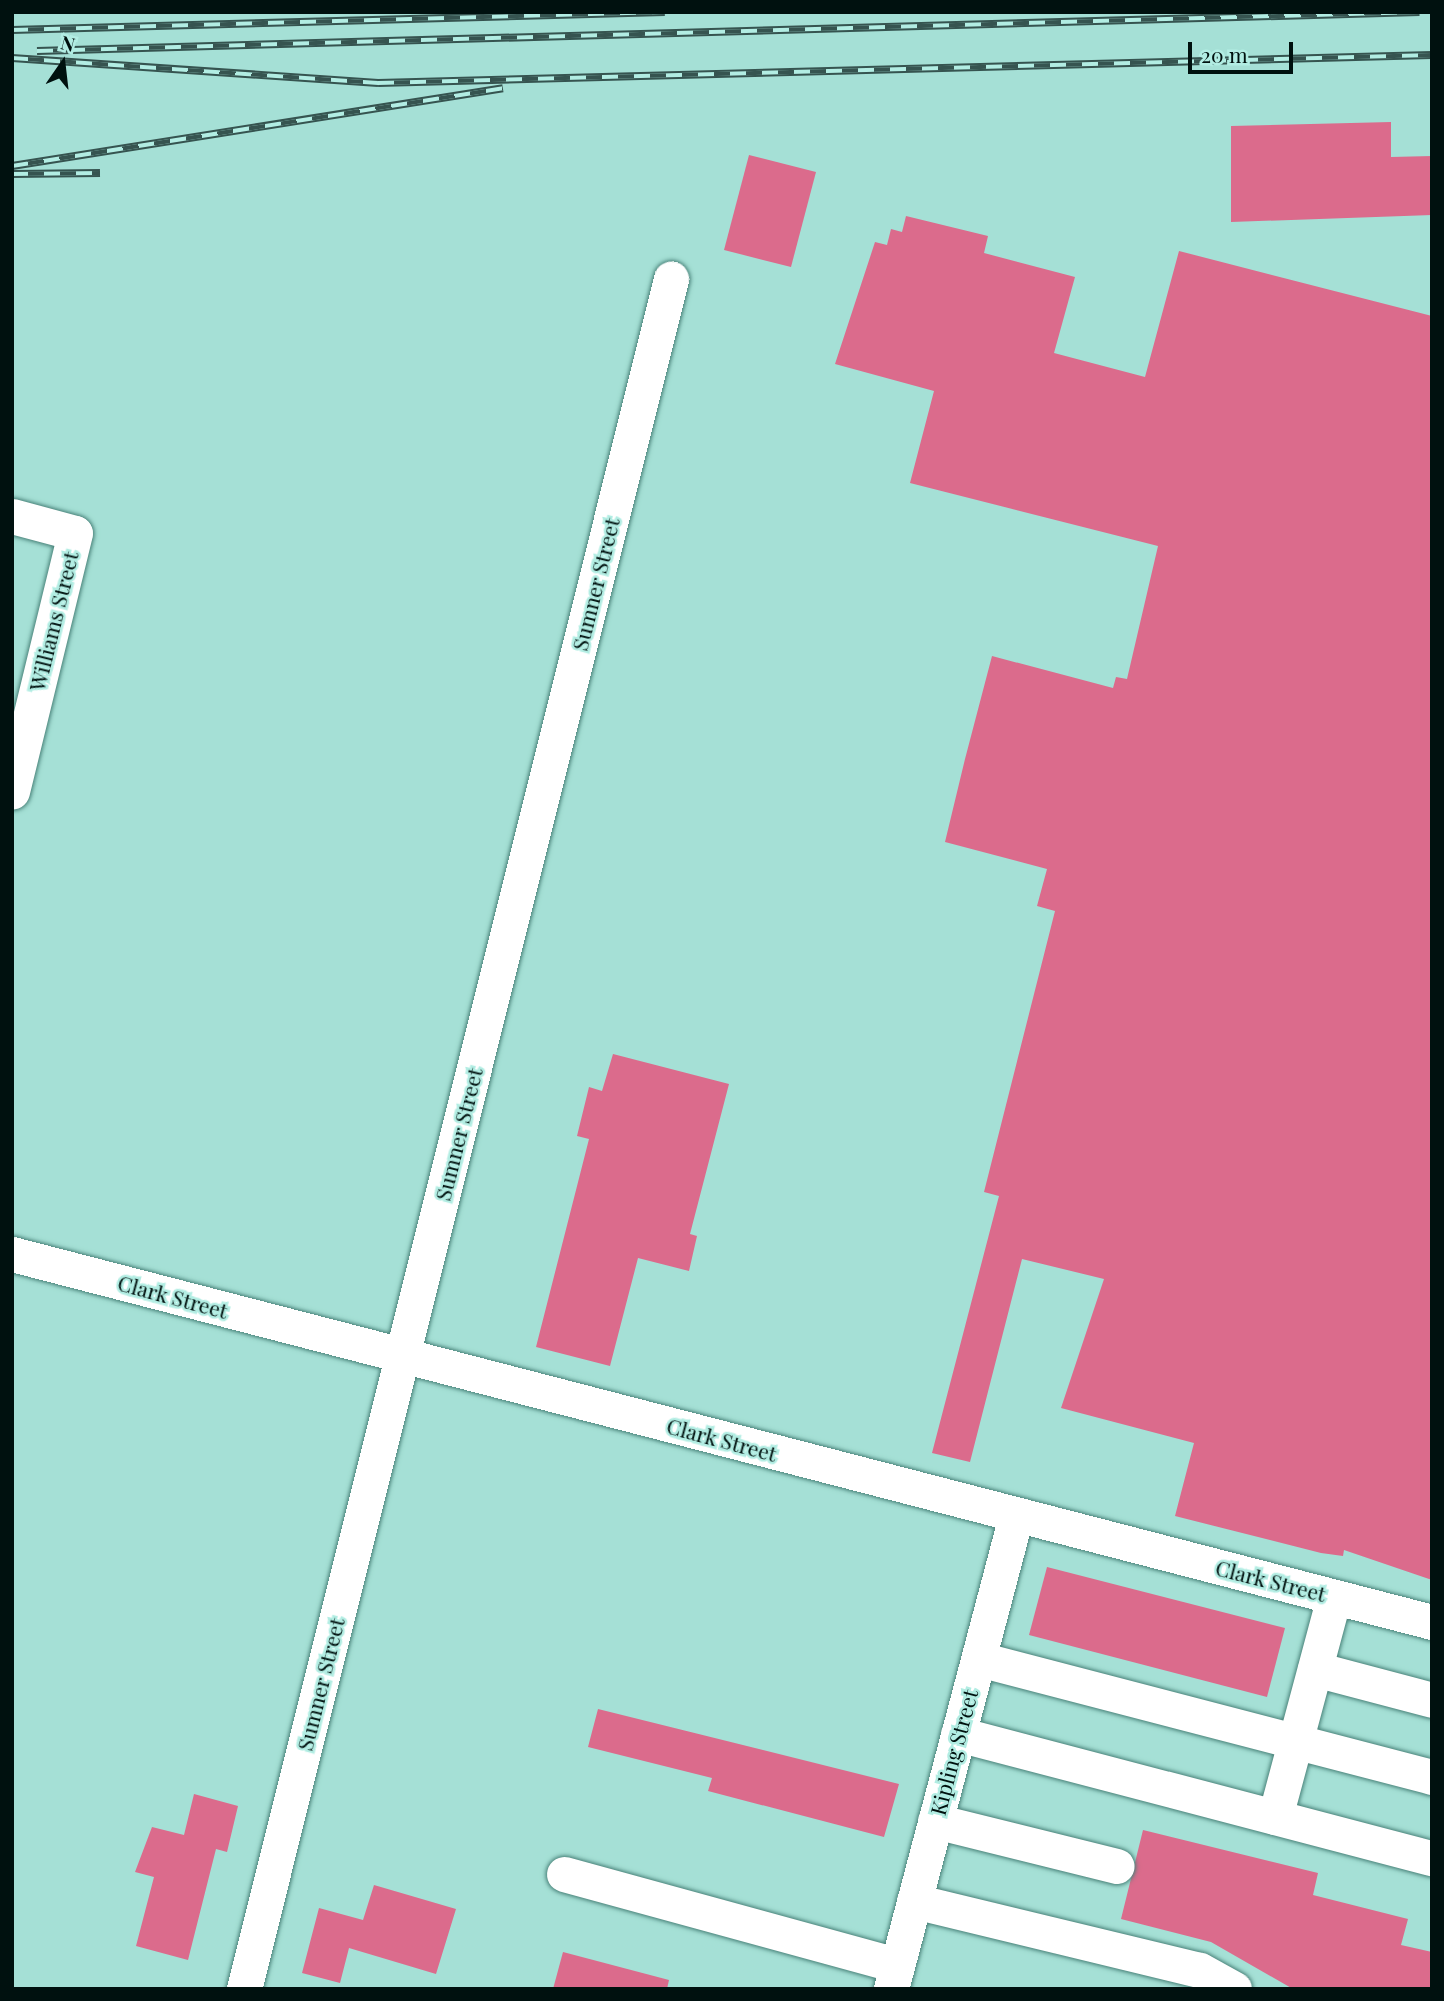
<!DOCTYPE html>
<html>
<head>
<meta charset="utf-8">
<style>
	body { margin:0 }
	#map { position:relative; width:1444px; height:2001px; overflow:hidden; background:#a5e0d6; font-family:"Playfair Display",serif }
	div>[style] { position:absolute }
	.building>* { inset:0; background:#db6b8c }
	.roads { filter:drop-shadow(0 0 2px #498279) drop-shadow(0 0 2px #498279) }
	.minor>* { height:35px; margin:-17.5px; padding:0 17.5px; transform-origin:17.5px; border-radius:17.5px; background:#fff }
	.rail>* { height:8px; margin-top:-4px; transform-origin:0; background:repeating-linear-gradient(90deg,#b2ede3 0 16px,#365450 0 32px); box-sizing:border-box; border-block:2px solid #365450 }
	span { translate:-50% -50%; white-space:nowrap; text-align:center; line-height:1.15; -webkit-text-stroke:5px #b2ede3; paint-order:stroke }
	.street-label { font-size:21px; color:#00110f }
	.frame { position:absolute; inset:0; border:14px solid #00110f; pointer-events:none }
	.north { position:absolute; left:28px; top:28px; width:70px; height:70px; -webkit-text-stroke:5px #b2ede3; paint-order:stroke; rotate:14deg; font-size:19px; font-weight:700; line-height:28px; text-align:center; color:#00110f }
	.north::after { content:''; display:block; margin:auto; width:24px; height:32px; background:#00110f; clip-path:polygon(50% 0,100% 100%,50% 72%,0 100%) }
	.scale { position:absolute; left:1188px; top:42px; width:105px; height:32px; box-sizing:border-box; border:4px solid #00110f; border-top:0; padding-left:9px; font-size:21px; line-height:24px; white-space:nowrap; color:#00110f; -webkit-text-stroke:5px #b2ede3; paint-order:stroke }
</style>
</head>
<body>
<div id="map">
	<div class="building">
		<div style="clip-path:polygon(1391px 122px,1391px 157px,1432px 156px,1432px 215px,1231px 222px,1231px 126px)"></div>
		<div style="clip-path:polygon(749px 155px,816px 172px,791px 267px,724px 250px)"></div>
		<div style="clip-path:polygon(906px 216px,988px 236px,984px 253px,1075px 277px,1054px 353px,1145px 377px,1179px 251px,1432px 316px,1432px 1580px,1344px 1550px,1343px 1556px,1321px 1553px,1175px 1516px,1194px 1443px,1061px 1408px,1104px 1279px,1022px 1259px,970px 1462px,932px 1453px,999px 1196px,984px 1192px,1055px 911px,1037px 906px,1047px 869px,945px 842px,965px 759px,992px 656px,1113px 688px,1116px 677px,1127px 679px,1158px 546px,910px 483px,934px 391px,835px 364px,875px 242px,887px 245px,891px 229px,902px 232px)"></div>
		<div style="clip-path:polygon(613px 1054px,729px 1084px,690px 1234px,697px 1236px,689px 1271px,638px 1258px,610px 1366px,536px 1347px,589px 1139px,577px 1136px,589px 1087px,602px 1091px)"></div>
		<div style="clip-path:polygon(1047px 1567px,1285px 1628px,1267px 1697px,1029px 1635px)"></div>
		<div style="clip-path:polygon(598px 1709px,899px 1784px,884px 1837px,708px 1791px,712px 1778px,588px 1747px)"></div>
		<div style="clip-path:polygon(194px 1794px,238px 1806px,227px 1852px,216px 1849px,188px 1960px,136px 1946px,154px 1877px,135px 1872px,152px 1827px,184px 1835px)"></div>
		<div style="clip-path:polygon(1143px 1830px,1318px 1873px,1313px 1895px,1408px 1919px,1401px 1945px,1432px 1952px,1432px 1989px,1293px 1989px,1211px 1942px,1121px 1919px)"></div>
		<div style="clip-path:polygon(374px 1885px,456px 1909px,436px 1974px,349px 1948px,340px 1983px,302px 1973px,319px 1908px,363px 1920px)"></div>
		<div style="clip-path:polygon(563px 1952px,669px 1980px,667px 1989px,553px 1989px)"></div>
	</div>
	<div class="roads">
		<div class="minor">
			<div style="left:12px;top:516px;width:65px;rotate:15.1deg"></div>
			<div style="left:75px;top:533px;width:266px;rotate:103.7deg"></div>
			<div style="left:12px;top:1254px;width:1467px;rotate:14.53deg"></div>
			<div style="left:979px;top:1659px;width:468px;rotate:14.6deg"></div>
			<div style="left:1315px;top:1669px;width:121px;rotate:14.8deg"></div>
			<div style="left:958px;top:1734px;width:490px;rotate:14.7deg"></div>
			<div style="left:1275px;top:1817px;width:228px;rotate:-75deg"></div>
			<div style="left:935px;top:1821px;width:187px;rotate:13.9deg"></div>
			<div style="left:564px;top:1874px;width:345px;rotate:15.3deg"></div>
			<div style="left:914px;top:1901px;width:294px;rotate:13.6deg"></div>
			<div style="left:1200px;top:1970px;width:39px;rotate:29deg"></div>
			<div style="left:244px;top:1989px;width:1763px;rotate:-75.98deg"></div>
			<div style="left:891px;top:1989px;width:489px;rotate:-75.2deg"></div>
		</div>
	</div>
	<div class="rail">
		<div style="left:12px;top:30px;width:653px;rotate:-1.58deg"></div>
		<div style="left:37px;top:51px;width:1383px;rotate:-1.62deg"></div>
		<div style="left:12px;top:58px;width:367px;rotate:3.9deg"></div>
		<div style="left:378px;top:83px;width:1054px;rotate:-1.52deg"></div>
		<div style="left:12px;top:166px;width:497px;rotate:-9deg"></div>
		<div style="left:12px;top:174px;width:88px;rotate:-0.7deg"></div>
	</div>
	<div class="street-label">
		<span style="left:595px;top:584px;rotate:-76deg">Sumner Street</span>
		<span style="left:53px;top:621px;rotate:-76deg">Williams Street</span>
		<span style="left:458px;top:1134px;rotate:-76deg">Sumner Street</span>
		<span style="left:173px;top:1296px;rotate:15deg">Clark Street</span>
		<span style="left:722px;top:1439px;rotate:15deg">Clark Street</span>
		<span style="left:1271px;top:1580px;rotate:14deg">Clark Street</span>
		<span style="left:320px;top:1684px;rotate:-76deg">Sumner Street</span>
		<span style="left:953px;top:1752px;rotate:-75deg">Kipling Street</span>
	</div>
	<div class="frame"></div>
	<div class="north">N</div>
	<div class="scale">20 m</div>
</div>
</body>
</html>
